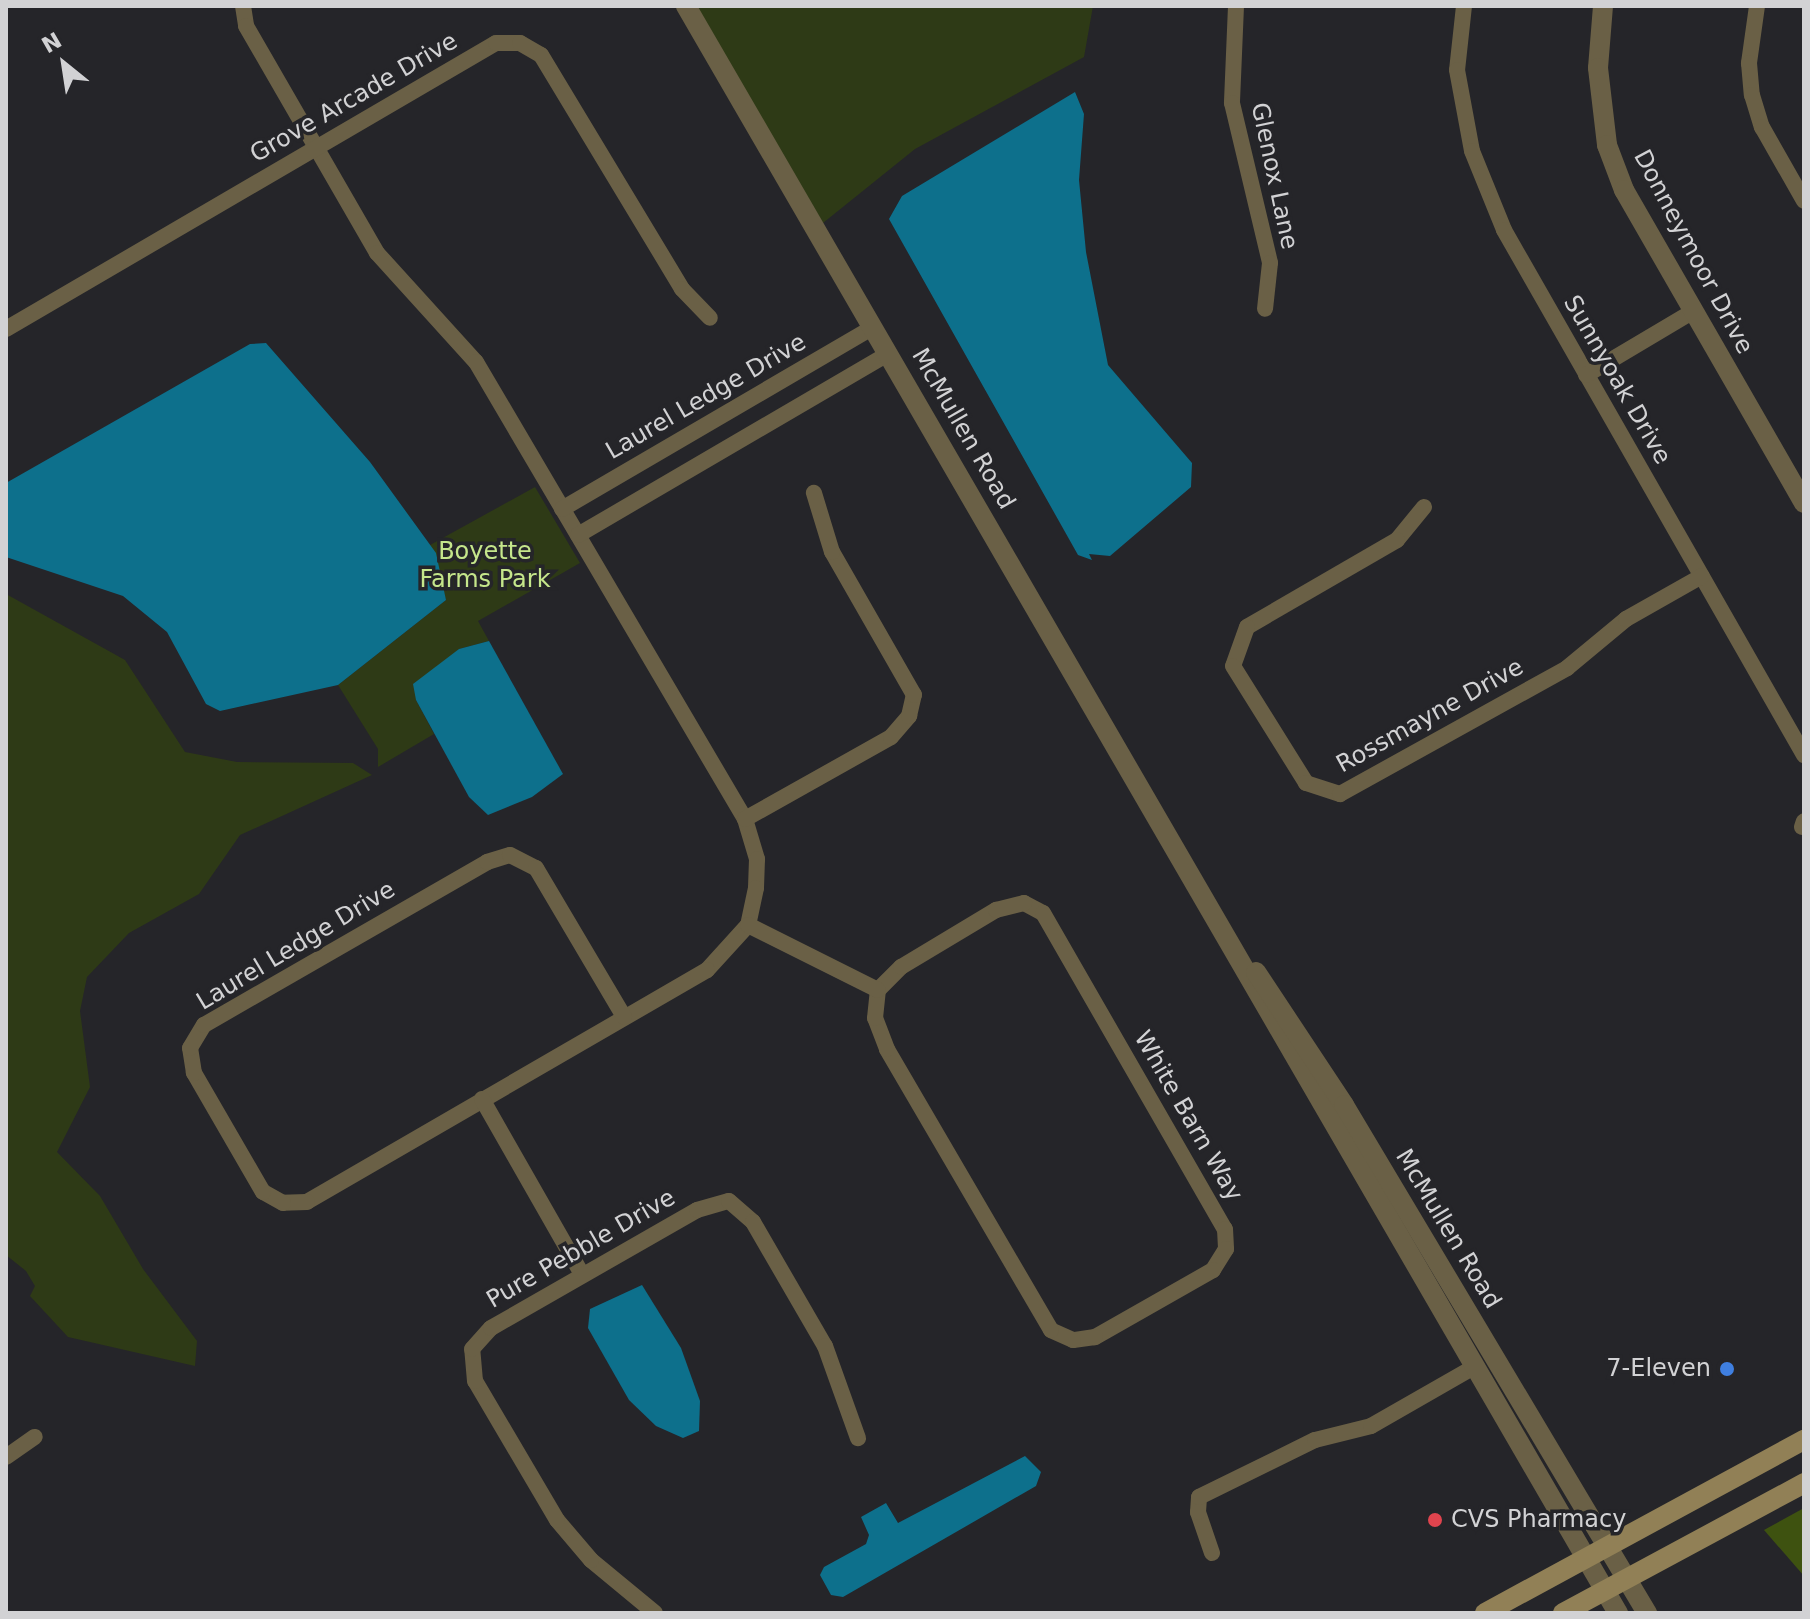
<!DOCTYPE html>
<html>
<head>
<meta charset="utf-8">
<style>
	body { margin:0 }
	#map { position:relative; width:1810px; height:1619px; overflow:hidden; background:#252529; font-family:"DejaVu Sans",sans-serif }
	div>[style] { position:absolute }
	.green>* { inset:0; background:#2e3a16 }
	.forest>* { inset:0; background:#3e5210 }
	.water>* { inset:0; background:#0d708c }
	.minor>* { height:16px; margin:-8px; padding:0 8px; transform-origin:8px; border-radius:8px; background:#6a6046 }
	.tertiary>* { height:20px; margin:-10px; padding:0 10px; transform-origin:10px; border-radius:10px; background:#6a6046 }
	.secondary>* { height:20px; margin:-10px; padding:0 10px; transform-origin:10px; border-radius:10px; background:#918056 }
	.dots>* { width:22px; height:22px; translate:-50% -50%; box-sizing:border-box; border:4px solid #252529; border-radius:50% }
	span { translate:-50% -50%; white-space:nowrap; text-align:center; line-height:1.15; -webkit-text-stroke:7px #252529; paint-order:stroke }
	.street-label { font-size:24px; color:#d2d2d4 }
	.park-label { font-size:24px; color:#c5e68b }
	.poi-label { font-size:24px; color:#d2d2d4 }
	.right { translate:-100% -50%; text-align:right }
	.left { translate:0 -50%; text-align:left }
	.frame { position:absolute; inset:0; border:8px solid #d2d2d4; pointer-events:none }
	.north { position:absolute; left:24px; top:24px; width:80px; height:80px; -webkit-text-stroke:6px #252529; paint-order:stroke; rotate:330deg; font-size:22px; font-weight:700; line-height:32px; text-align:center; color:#d2d2d4 }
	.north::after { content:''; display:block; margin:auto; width:28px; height:36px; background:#d2d2d4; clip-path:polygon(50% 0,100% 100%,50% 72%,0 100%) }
</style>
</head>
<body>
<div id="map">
	<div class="green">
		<div style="clip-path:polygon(696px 6px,1093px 6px,1084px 57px,915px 149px,823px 223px)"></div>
		<div style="clip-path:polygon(535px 487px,580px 563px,478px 621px,489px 641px,459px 649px,416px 700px,434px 734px,378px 767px,378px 749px,338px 685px,446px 600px,430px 545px)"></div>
		<div style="clip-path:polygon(6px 594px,125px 660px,185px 752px,237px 762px,353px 763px,372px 775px,240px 835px,199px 894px,129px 933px,87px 977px,80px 1011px,90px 1087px,57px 1152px,100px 1196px,143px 1269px,197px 1341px,195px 1366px,68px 1337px,30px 1296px,35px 1286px,26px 1271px,6px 1255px)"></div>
	</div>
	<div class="forest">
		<div style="clip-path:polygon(1804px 1508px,1804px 1576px,1764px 1530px)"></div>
	</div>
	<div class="water">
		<div style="clip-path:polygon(1075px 92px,1084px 114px,1079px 180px,1086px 252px,1108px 365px,1192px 463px,1191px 487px,1110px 556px,1089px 554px,1092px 560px,1078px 555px,889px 219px,902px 196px)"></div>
		<div style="clip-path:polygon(266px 343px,370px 462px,436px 553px,446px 600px,338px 685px,220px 711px,206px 704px,167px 632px,123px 596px,6px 557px,6px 483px,250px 344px)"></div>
		<div style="clip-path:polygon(489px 641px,563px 774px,532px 797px,488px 815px,469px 797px,416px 700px,413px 684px,459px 649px)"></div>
		<div style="clip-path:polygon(642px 1285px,681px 1348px,700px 1401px,699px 1431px,683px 1438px,656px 1426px,629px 1400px,588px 1328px,590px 1309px)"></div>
		<div style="clip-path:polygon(1025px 1456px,1041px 1472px,1036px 1486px,843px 1597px,831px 1595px,820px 1575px,824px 1567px,866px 1544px,869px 1535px,861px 1517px,886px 1503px,898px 1523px)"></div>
	</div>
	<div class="minor">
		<div style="left:243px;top:6px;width:20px;rotate:81deg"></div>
		<div style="left:246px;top:26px;width:262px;rotate:60deg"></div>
		<div style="left:377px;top:253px;width:147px;rotate:47.8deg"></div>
		<div style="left:476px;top:362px;width:530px;rotate:59.52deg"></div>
		<div style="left:745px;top:819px;width:42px;rotate:73.3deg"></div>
		<div style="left:757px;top:859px;width:29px;rotate:92deg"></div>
		<div style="left:756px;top:888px;width:38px;rotate:102deg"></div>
		<div style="left:748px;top:925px;width:61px;rotate:132.3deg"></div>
		<div style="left:707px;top:970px;width:462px;rotate:149.9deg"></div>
		<div style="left:307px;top:1202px;width:24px;rotate:178deg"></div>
		<div style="left:283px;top:1203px;width:23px;rotate:-151deg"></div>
		<div style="left:263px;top:1192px;width:138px;rotate:-120.1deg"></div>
		<div style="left:194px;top:1073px;width:25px;rotate:-99deg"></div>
		<div style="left:190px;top:1048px;width:27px;rotate:-59deg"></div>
		<div style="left:204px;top:1025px;width:327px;rotate:-29.9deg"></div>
		<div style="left:487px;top:862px;width:24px;rotate:-17deg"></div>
		<div style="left:510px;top:855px;width:29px;rotate:27deg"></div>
		<div style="left:536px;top:868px;width:173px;rotate:59.4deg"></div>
		<div style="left:1236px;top:6px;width:97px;rotate:92.4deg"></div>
		<div style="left:1232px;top:103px;width:164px;rotate:76.6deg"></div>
		<div style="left:1270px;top:263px;width:46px;rotate:96.2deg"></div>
		<div style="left:1464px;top:6px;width:64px;rotate:96.2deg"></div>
		<div style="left:1457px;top:70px;width:82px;rotate:79.5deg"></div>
		<div style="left:1472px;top:151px;width:85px;rotate:67.9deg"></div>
		<div style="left:1504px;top:230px;width:605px;rotate:60.26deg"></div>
		<div style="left:1757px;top:6px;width:58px;rotate:98deg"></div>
		<div style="left:1749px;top:63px;width:32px;rotate:85deg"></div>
		<div style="left:1752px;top:95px;width:34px;rotate:73deg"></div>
		<div style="left:1762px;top:127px;width:85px;rotate:60.4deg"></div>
		<div style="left:6px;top:329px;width:567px;rotate:-30.27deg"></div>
		<div style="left:496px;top:43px;width:24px"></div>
		<div style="left:520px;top:43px;width:24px;rotate:30deg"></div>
		<div style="left:541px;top:55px;width:273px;rotate:58.9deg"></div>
		<div style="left:682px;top:289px;width:40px;rotate:46deg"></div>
		<div style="left:1586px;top:375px;width:123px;rotate:-30.7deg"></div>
		<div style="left:1424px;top:507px;width:43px;rotate:129.3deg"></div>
		<div style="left:1397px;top:540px;width:173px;rotate:149.9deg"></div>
		<div style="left:1247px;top:627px;width:41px;rotate:109.7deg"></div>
		<div style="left:1233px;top:666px;width:138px;rotate:58deg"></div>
		<div style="left:1306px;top:783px;width:36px;rotate:18deg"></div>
		<div style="left:1340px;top:794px;width:260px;rotate:-29deg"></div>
		<div style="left:1567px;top:668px;width:77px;rotate:-39.7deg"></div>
		<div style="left:1626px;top:619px;width:87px;rotate:-29.5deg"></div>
		<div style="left:562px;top:509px;width:360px;rotate:-30.3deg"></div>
		<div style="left:578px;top:535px;width:360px;rotate:-30.3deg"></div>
		<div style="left:745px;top:819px;width:167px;rotate:-29.3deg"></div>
		<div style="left:891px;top:737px;width:28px;rotate:-49deg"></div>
		<div style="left:909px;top:716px;width:22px;rotate:-77deg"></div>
		<div style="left:914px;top:695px;width:165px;rotate:-119.8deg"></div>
		<div style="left:832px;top:552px;width:62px;rotate:-107deg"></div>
		<div style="left:1802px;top:827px;width:6px;rotate:-72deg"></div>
		<div style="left:1024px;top:903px;width:21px;rotate:28deg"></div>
		<div style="left:1043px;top:913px;width:365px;rotate:60.1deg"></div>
		<div style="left:1225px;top:1229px;width:20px;rotate:87deg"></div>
		<div style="left:1226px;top:1249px;width:25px;rotate:122deg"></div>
		<div style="left:1213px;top:1270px;width:136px;rotate:150.4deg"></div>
		<div style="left:1095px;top:1337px;width:22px;rotate:172deg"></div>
		<div style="left:1073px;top:1340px;width:24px;rotate:-156deg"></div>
		<div style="left:1051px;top:1330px;width:325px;rotate:-120.3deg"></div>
		<div style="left:887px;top:1049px;width:33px;rotate:-111deg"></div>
		<div style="left:875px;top:1018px;width:28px;rotate:-84deg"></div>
		<div style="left:878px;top:990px;width:33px;rotate:-45deg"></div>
		<div style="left:901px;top:967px;width:111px;rotate:-31deg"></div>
		<div style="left:996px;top:910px;width:29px;rotate:-14deg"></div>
		<div style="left:748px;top:925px;width:145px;rotate:26.6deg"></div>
		<div style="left:482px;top:1099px;width:202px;rotate:60.3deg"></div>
		<div style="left:6px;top:1457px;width:35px;rotate:-35deg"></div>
		<div style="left:1212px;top:1553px;width:43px;rotate:-108.9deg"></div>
		<div style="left:1198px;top:1512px;width:15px;rotate:-86deg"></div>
		<div style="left:1199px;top:1497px;width:129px;rotate:-26.2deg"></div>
		<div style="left:1315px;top:1440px;width:58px;rotate:-14deg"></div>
		<div style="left:1371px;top:1426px;width:119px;rotate:-29.8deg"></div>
		<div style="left:655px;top:1613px;width:83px;rotate:-140.4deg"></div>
		<div style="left:591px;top:1560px;width:52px;rotate:-130.4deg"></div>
		<div style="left:557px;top:1520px;width:161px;rotate:-120.5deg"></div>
		<div style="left:475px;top:1381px;width:32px;rotate:-95deg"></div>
		<div style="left:472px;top:1349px;width:28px;rotate:-48deg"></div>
		<div style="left:491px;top:1328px;width:237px;rotate:-29.8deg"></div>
		<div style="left:697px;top:1210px;width:33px;rotate:-16deg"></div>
		<div style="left:729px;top:1201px;width:32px;rotate:41deg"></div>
		<div style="left:753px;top:1222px;width:143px;rotate:59.9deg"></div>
		<div style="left:825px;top:1346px;width:98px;rotate:70.3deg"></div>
	</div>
	<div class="tertiary">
		<div style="left:686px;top:6px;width:1858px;rotate:59.89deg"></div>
		<div style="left:1603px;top:6px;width:62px;rotate:94.6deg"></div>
		<div style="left:1598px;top:68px;width:78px;rotate:83.3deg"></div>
		<div style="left:1607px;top:145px;width:48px;rotate:69.3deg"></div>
		<div style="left:1624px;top:190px;width:361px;rotate:60.1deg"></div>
		<div style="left:1256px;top:972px;width:159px;rotate:56.5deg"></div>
		<div style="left:1344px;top:1105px;width:592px;rotate:59.19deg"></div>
	</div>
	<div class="secondary">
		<div style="left:1485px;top:1613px;width:363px;rotate:-28.5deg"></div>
		<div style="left:1563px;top:1613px;width:274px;rotate:-28.3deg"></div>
	</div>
	<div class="dots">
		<div style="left:1727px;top:1369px;background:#3f7fe0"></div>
		<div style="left:1435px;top:1520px;background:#e0444e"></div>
	</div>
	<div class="street-label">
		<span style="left:354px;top:98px;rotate:-30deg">Grove Arcade Drive</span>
		<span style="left:1274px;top:176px;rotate:78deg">Glenox Lane</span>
		<span style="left:1693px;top:252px;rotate:62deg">Donneymoor Drive</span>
		<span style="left:1617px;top:380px;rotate:60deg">Sunnyoak Drive</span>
		<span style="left:706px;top:397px;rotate:-30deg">Laurel Ledge Drive</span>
		<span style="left:963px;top:429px;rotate:60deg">McMullen Road</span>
		<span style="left:1430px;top:716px;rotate:-29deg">Rossmayne Drive</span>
		<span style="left:296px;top:946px;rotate:-31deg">Laurel Ledge Drive</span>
		<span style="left:1188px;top:1116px;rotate:60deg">White Barn Way</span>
		<span style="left:1448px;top:1229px;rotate:59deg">McMullen Road</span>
		<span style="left:581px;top:1249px;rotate:-30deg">Pure Pebble Drive</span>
	</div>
	<div class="park-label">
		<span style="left:485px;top:566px">Boyette<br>Farms Park</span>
	</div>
	<div class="poi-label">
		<span class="right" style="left:1711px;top:1369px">7-Eleven</span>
		<span class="left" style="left:1451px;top:1520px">CVS Pharmacy</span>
	</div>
	<div class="frame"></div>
	<div class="north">N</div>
</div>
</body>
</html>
